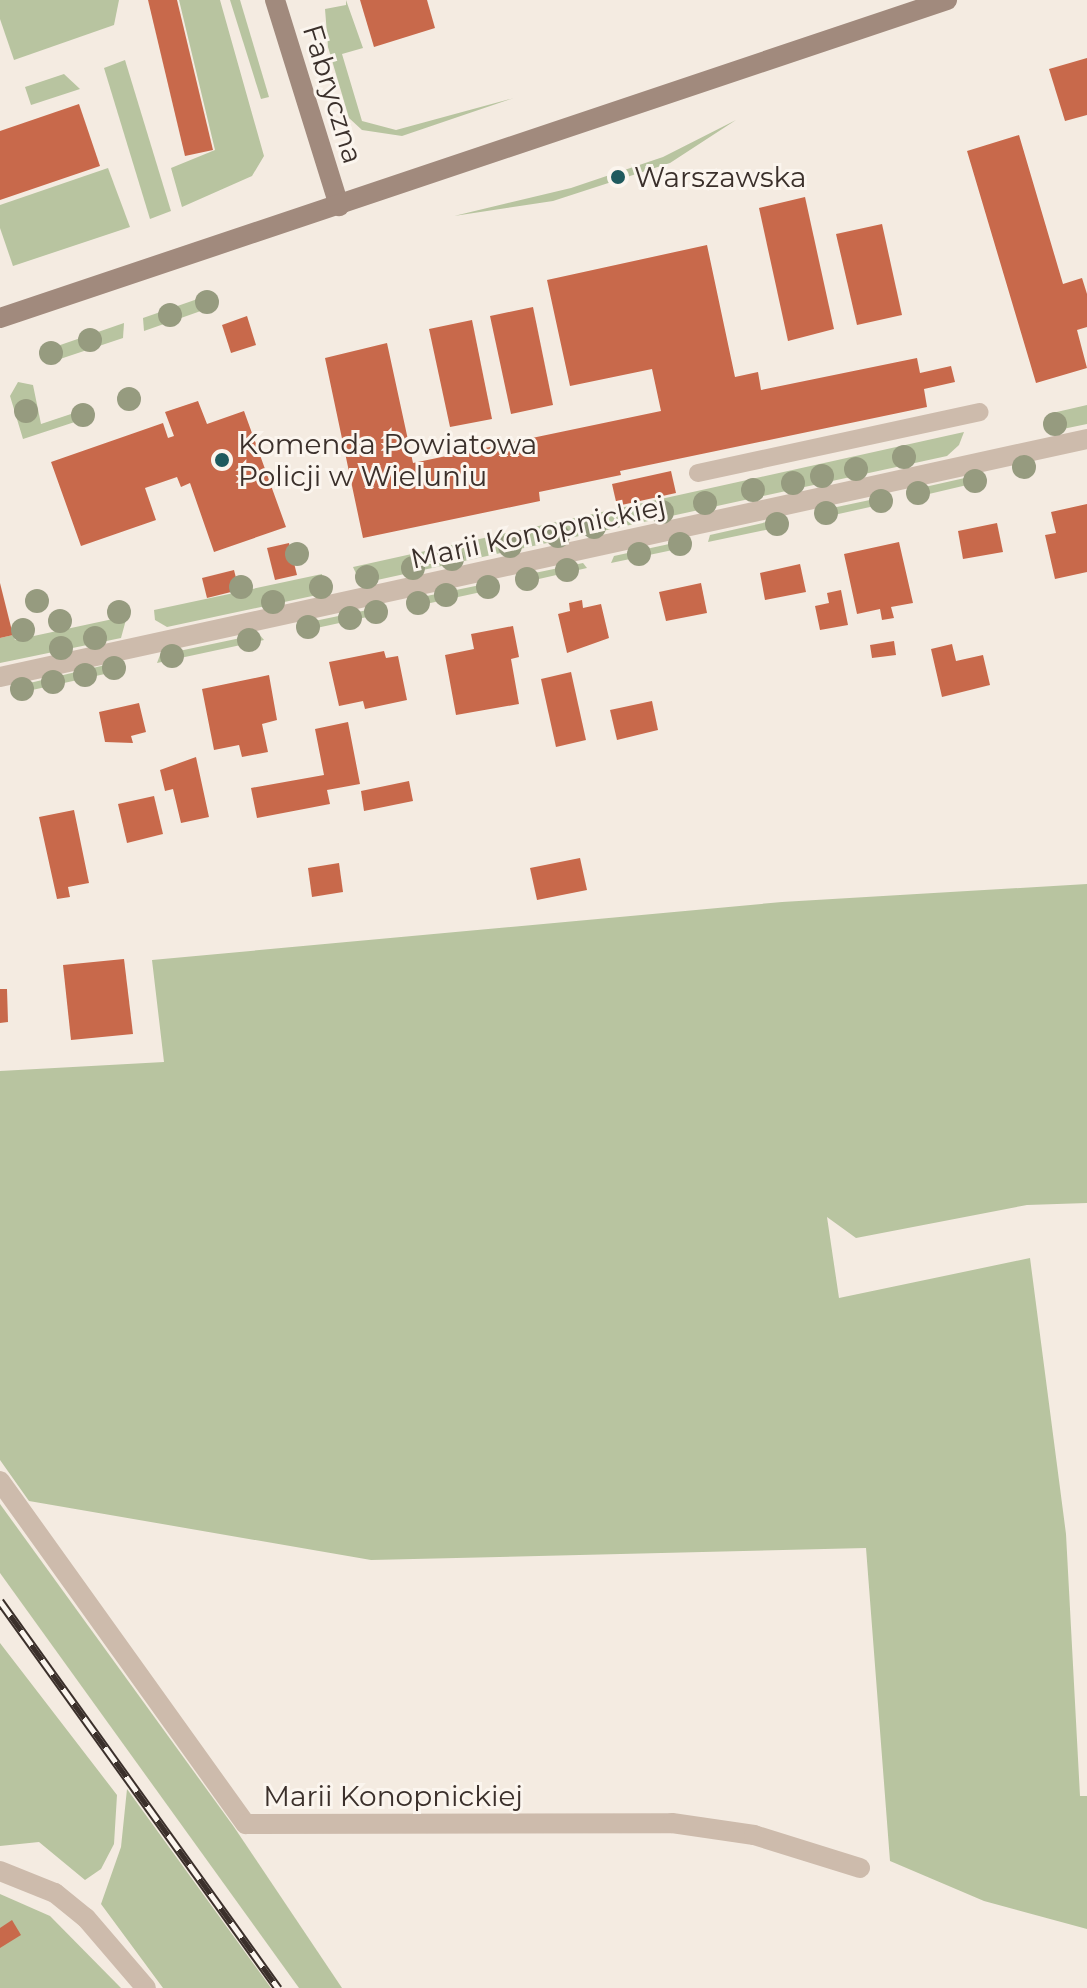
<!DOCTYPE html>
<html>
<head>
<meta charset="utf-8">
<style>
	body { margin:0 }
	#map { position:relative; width:1087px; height:1988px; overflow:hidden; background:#f4ebe1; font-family:Montserrat,sans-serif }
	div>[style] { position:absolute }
	.green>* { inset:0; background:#b8c4a0 }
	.building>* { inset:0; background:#c8694b }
	.lane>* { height:18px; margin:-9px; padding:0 9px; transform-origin:9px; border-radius:9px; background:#cdbbac }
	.street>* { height:20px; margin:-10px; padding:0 10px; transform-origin:10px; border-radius:10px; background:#cdbbac }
	.secondary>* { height:20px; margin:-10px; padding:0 10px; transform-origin:10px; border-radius:10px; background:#a18a7d }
	.rail>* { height:9px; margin-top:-4.5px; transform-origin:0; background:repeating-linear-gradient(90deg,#fbf5ee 0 18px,#3b302b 0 36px); box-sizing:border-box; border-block:2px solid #3b302b }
	.trees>* { width:24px; height:24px; margin:-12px; border-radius:50%; background:#969b7f }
	.dots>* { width:22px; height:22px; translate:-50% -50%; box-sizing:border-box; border:4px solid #fbf5ee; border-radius:50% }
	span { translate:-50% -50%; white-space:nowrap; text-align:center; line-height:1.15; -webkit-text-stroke:6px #fbf5ee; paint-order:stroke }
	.street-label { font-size:28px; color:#3b302b }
	.poi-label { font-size:28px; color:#3b302b }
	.left { translate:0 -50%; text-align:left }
</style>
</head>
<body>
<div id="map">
	<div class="green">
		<div style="clip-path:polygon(0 0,119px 0,114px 25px,14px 60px,0 19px)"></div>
		<div style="clip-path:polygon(179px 0,220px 0,264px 156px,252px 176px,182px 207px,171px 168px,215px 150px)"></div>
		<div style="clip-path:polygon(230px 0,240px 0,269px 97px,261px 99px)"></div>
		<div style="clip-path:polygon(346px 0,363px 48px,342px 54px,362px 121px,396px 130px,514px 98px,402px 136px,362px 130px,349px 118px,328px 47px,325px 9px,346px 5px)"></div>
		<div style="clip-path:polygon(125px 60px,171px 211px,150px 219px,104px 68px)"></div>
		<div style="clip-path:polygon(64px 74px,80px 89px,31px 105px,25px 87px)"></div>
		<div style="clip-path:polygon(736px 120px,670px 163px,553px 201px,454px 216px,571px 188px,663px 157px)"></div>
		<div style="clip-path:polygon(108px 168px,130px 227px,13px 266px,0 228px,0 205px)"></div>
		<div style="clip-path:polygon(209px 295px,215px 306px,144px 331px,143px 318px)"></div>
		<div style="clip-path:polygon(124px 323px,123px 338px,48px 363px,40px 352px)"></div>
		<div style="clip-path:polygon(18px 382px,33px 385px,41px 424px,86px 409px,90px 417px,23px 439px,10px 396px)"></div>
		<div style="clip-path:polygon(1087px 405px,1087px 424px,1058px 430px,1049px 422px,1048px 414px)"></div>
		<div style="clip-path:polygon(964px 432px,959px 445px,947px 456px,368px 582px,359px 580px,353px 567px)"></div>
		<div style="clip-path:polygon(978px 475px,984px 481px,912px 498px,916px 489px)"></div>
		<div style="clip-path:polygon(884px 497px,888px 503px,816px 519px,818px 511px)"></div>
		<div style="clip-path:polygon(780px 519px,784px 526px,708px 542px,710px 535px)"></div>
		<div style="clip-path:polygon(683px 541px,687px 547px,611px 563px,614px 556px)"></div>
		<div style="clip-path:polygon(583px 563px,587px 568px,517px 584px,520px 576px)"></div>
		<div style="clip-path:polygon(322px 574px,324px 588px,317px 595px,167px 627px,155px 620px,154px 610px)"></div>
		<div style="clip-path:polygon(490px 583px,495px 589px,412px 607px,412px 599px)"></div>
		<div style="clip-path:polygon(377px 608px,381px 614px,298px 632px,300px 624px)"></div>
		<div style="clip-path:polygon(127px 616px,121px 638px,0 663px,0 638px,13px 635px,15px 640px)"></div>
		<div style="clip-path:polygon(259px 634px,264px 640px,157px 663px,160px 655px)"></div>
		<div style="clip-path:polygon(118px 662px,123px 670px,14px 694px,17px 686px)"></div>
		<div style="clip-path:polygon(1087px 884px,1087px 1203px,1027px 1205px,856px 1238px,827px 1217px,839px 1298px,1030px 1258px,1066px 1534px,1080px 1796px,1087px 1796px,1087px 1929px,984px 1901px,890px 1861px,866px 1548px,371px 1560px,29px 1501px,0 1460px,0 1071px,164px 1062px,152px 960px,782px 902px)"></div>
		<div style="clip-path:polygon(0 1504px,234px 1827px,342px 1988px,299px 1988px,0 1573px)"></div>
		<div style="clip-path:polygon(0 1643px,117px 1795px,114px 1844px,101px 1869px,85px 1880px,39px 1842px,0 1846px)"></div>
		<div style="clip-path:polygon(127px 1789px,266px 1981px,271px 1988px,163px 1988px,101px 1904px,121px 1847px)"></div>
		<div style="clip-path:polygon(0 1894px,50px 1916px,121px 1988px,0 1988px)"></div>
	</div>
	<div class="building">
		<div style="clip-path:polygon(148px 0,177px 0,213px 150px,185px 156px)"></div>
		<div style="clip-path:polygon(360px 0,427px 0,435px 28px,374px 47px)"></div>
		<div style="clip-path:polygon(1087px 58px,1087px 115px,1065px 121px,1049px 69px)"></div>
		<div style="clip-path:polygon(79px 104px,100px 166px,0 200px,0 131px)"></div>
		<div style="clip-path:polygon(1019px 135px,1063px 284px,1082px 278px,1087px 294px,1087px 327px,1077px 330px,1087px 368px,1036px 383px,967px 151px)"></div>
		<div style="clip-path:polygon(805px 197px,834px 329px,788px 341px,759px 208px)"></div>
		<div style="clip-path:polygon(882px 224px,902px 315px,857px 325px,836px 234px)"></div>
		<div style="clip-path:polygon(707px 245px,735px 377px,758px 372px,761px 390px,917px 358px,920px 373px,951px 366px,955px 382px,924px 389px,927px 407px,620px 471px,621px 475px,539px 492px,540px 501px,363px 538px,325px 358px,387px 343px,413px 463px,661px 411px,652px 369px,570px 386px,547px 280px)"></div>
		<div style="clip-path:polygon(533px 307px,553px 405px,511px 414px,490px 316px)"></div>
		<div style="clip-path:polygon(247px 316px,256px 345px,231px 353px,222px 325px)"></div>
		<div style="clip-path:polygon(472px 320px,492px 419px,450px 427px,429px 329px)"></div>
		<div style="clip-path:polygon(198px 401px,207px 424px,244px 411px,286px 527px,214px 552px,190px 483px,181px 487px,177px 477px,145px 488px,156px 520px,81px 546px,51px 462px,163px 423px,168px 438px,174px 436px,165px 412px)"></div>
		<div style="clip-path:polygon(671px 471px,676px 493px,617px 506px,612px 484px)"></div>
		<div style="clip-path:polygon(1087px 504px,1087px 572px,1055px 579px,1045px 535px,1056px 533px,1051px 512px)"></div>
		<div style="clip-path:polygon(997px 523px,1003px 552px,963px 559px,958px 531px)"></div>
		<div style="clip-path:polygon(899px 542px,913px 603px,891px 607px,894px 618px,882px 620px,880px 609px,857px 614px,844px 554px)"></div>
		<div style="clip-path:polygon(289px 543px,297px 575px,275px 580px,267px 548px)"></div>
		<div style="clip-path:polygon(800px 564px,806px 592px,765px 600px,760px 573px)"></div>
		<div style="clip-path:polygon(234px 570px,239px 590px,207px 598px,202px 578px)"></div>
		<div style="clip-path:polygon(0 583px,13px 635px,0 638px)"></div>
		<div style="clip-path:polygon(701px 583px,707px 613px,666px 621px,659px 592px)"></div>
		<div style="clip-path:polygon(841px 590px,848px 625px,820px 630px,815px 606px,829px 603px,827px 593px)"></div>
		<div style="clip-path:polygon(582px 600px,583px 608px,601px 604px,609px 638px,567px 653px,558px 614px,570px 611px,569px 603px)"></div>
		<div style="clip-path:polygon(513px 626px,519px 657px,511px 659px,519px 704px,456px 715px,445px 655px,474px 649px,471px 634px)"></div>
		<div style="clip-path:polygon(894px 641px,896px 655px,872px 658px,870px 645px)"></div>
		<div style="clip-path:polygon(952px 644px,956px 661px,983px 655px,990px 685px,942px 697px,931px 649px)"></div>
		<div style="clip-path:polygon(384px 651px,386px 658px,398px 656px,407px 700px,365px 709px,363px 701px,339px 706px,329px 662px)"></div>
		<div style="clip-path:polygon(571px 672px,586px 740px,556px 747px,541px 679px)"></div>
		<div style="clip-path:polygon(269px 675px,277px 720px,262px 724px,268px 752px,242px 757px,239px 745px,214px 750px,202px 689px)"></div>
		<div style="clip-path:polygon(652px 701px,658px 730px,617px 740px,610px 710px)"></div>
		<div style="clip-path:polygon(139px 703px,146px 732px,131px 736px,133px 743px,105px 742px,99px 712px)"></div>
		<div style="clip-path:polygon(348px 722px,360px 784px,327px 790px,330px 804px,257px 818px,251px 788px,324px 775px,315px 729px)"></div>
		<div style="clip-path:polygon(196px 757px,209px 817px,181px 823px,173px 789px,165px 791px,160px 770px)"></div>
		<div style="clip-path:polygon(409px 781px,413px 801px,364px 811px,361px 791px)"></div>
		<div style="clip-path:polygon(154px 796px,163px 834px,127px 843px,118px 804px)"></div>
		<div style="clip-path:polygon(74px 810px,89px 883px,68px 887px,70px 897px,57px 899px,39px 817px)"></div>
		<div style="clip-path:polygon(580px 858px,587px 890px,537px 900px,530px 868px)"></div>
		<div style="clip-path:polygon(339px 863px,343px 892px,312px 897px,308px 868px)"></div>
		<div style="clip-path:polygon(124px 959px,133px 1034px,71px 1040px,63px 965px)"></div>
		<div style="clip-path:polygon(0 989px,7px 989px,8px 1022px,0 1023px)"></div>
		<div style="clip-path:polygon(12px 1920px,21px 1935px,0 1948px,0 1928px)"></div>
	</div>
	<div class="lane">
		<div style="left:698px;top:473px;width:288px;rotate:-12.2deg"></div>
	</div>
	<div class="street">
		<div style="left:0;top:677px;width:1113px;rotate:-12.35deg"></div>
		<div style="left:0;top:1481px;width:422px;rotate:54.4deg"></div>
		<div style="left:246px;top:1824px;width:426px;rotate:-0.1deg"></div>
		<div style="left:672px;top:1823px;width:83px;rotate:8.3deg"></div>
		<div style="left:754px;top:1835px;width:111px;rotate:17.3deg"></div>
		<div style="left:0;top:1871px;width:59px;rotate:21.8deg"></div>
		<div style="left:55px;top:1893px;width:40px;rotate:39deg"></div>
		<div style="left:86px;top:1918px;width:92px;rotate:49.4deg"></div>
	</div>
	<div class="secondary">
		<div style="left:275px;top:0;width:216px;rotate:72.7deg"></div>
		<div style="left:0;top:318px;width:999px;rotate:-18.56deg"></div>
	</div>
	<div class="rail">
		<div style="left:0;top:1601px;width:477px;rotate:54.3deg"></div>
	</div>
	<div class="trees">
		<div style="left:207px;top:302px"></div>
		<div style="left:170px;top:315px"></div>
		<div style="left:90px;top:340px"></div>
		<div style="left:51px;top:353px"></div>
		<div style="left:129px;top:399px"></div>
		<div style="left:26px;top:411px"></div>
		<div style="left:83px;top:415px"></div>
		<div style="left:1055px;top:424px"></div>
		<div style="left:904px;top:457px"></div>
		<div style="left:1024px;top:467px"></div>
		<div style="left:856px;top:469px"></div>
		<div style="left:822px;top:476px"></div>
		<div style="left:975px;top:481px"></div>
		<div style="left:793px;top:483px"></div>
		<div style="left:753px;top:490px"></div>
		<div style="left:918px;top:493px"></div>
		<div style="left:881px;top:501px"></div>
		<div style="left:705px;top:503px"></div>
		<div style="left:662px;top:512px"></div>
		<div style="left:826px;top:513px"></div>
		<div style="left:777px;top:524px"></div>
		<div style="left:594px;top:527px"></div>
		<div style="left:558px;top:536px"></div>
		<div style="left:680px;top:544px"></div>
		<div style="left:510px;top:546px"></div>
		<div style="left:297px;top:554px"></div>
		<div style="left:639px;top:554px"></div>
		<div style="left:452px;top:559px"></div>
		<div style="left:413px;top:568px"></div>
		<div style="left:567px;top:570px"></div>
		<div style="left:367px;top:577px"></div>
		<div style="left:527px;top:579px"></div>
		<div style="left:241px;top:587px"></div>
		<div style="left:321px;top:587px"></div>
		<div style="left:488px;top:587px"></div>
		<div style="left:446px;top:595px"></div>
		<div style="left:37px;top:601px"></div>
		<div style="left:273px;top:602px"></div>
		<div style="left:418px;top:603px"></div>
		<div style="left:119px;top:612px"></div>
		<div style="left:376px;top:612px"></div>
		<div style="left:350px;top:618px"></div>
		<div style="left:60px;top:621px"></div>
		<div style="left:308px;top:627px"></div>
		<div style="left:23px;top:630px"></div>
		<div style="left:95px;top:638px"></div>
		<div style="left:249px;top:640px"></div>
		<div style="left:61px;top:648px"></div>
		<div style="left:172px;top:656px"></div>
		<div style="left:114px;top:668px"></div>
		<div style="left:85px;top:675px"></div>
		<div style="left:53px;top:682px"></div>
		<div style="left:22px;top:689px"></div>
	</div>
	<div class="dots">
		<div style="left:618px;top:177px;background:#1f5a5e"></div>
		<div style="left:222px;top:460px;background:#1f5a5e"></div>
	</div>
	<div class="street-label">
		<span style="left:333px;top:94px;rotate:73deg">Fabryczna</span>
		<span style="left:538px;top:532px;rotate:-12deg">Marii Konopnickiej</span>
		<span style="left:393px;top:1796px">Marii Konopnickiej</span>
	</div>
	<div class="poi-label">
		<span class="left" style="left:634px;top:177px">Warszawska</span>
		<span class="left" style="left:238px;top:460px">Komenda Powiatowa<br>Policji w Wieluniu</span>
	</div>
</div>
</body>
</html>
